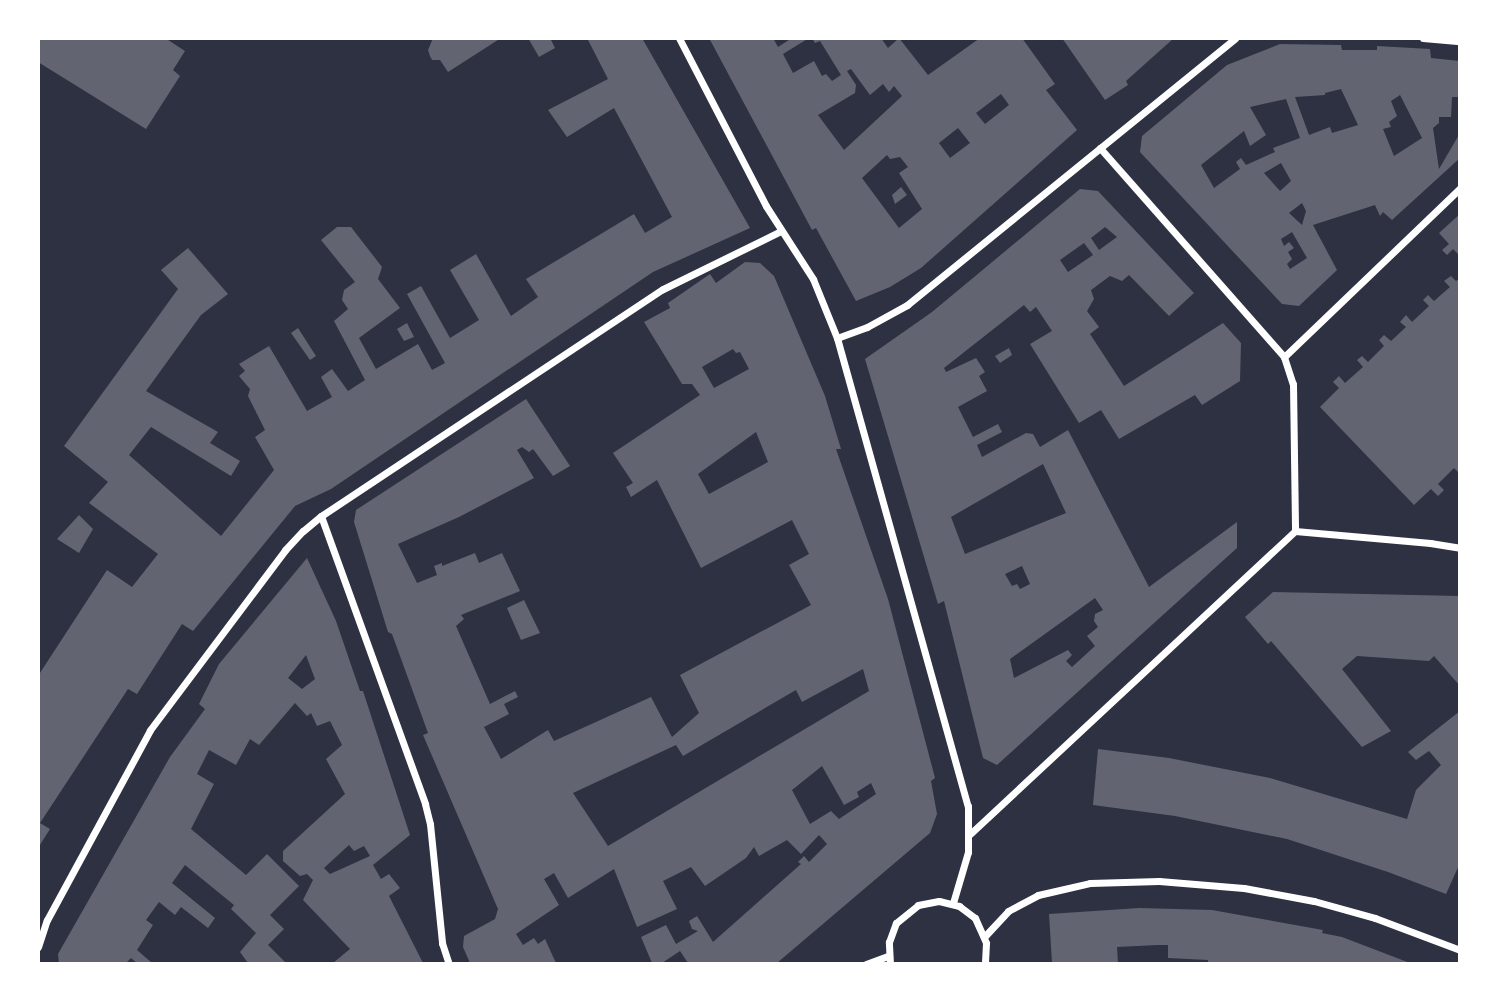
<!DOCTYPE html>
<html>
<head>
<meta charset="utf-8">
<style>
	body { margin:0 }
	#map { position:relative; width:1498px; height:1002px; overflow:hidden; background:#2d3142; font-family:Cabin,sans-serif }
	div>[style] { position:absolute }
	.building>* { inset:0; background:#626471 }
	.minor>* { height:7px; margin:-3.5px; padding:0 3.5px; transform-origin:3.5px; border-radius:3.5px; background:#fff }
	span { translate:-50% -50%; white-space:nowrap; text-align:center; line-height:1.15; -webkit-text-stroke:5px #fff; paint-order:stroke }
	.frame { position:absolute; inset:0; border:40px solid #fff; pointer-events:none }
</style>
</head>
<body>
<div id="map">
	<div class="building">
		<div style="clip-path:polygon(38px 38px,165px 38px,185px 51px,173px 70px,180px 76px,146px 129px,38px 62px)"></div>
		<div style="clip-path:polygon(433px 38px,501px 38px,448px 72px,440px 60px,432px 60px,430px 56px,428px 50px)"></div>
		<div style="clip-path:polygon(528px 38px,550px 38px,555px 48px,539px 57px)"></div>
		<div style="clip-path:polygon(587px 38px,642px 38px,750px 228px,653px 272px,331px 489px,295px 506px,193px 631px,182px 624px,137px 694px,128px 689px,40px 823px,50px 829px,38px 848px,38px 676px,107px 570px,132px 587px,158px 554px,89px 503px,108px 482px,64px 446px,178px 289px,161px 270px,188px 248px,228px 294px,201px 315px,146px 391px,218px 432px,210px 443px,240px 461px,231px 476px,151px 427px,129px 455px,221px 536px,274px 470px,255px 437px,265px 430px,248px 396px,250px 389px,239px 376px,245px 371px,239px 364px,269px 346px,307px 411px,332px 397px,321px 377px,332px 369px,348px 391px,365px 380px,334px 321px,348px 309px,342px 300px,344px 290px,355px 282px,321px 240px,337px 227px,351px 227px,382px 267px,378px 279px,400px 308px,359px 338px,376px 369px,418px 344px,432px 370px,445px 363px,407px 294px,421px 286px,450px 338px,479px 320px,450px 270px,476px 254px,511px 316px,538px 297px,526px 279px,634px 214px,645px 233px,672px 217px,614px 108px,567px 137px,548px 110px,608px 79px)"></div>
		<div style="clip-path:polygon(evenodd,709px 38px,773px 38px,778px 47px,792px 38px,809px 38px,783px 54px,793px 73px,814px 61px,822px 76px,826px 74px,832px 81px,841px 75px,820px 41px,815px 43px,812px 38px,881px 38px,888px 48px,899px 38px,928px 75px,980px 38px,1022px 38px,1055px 84px,1046px 90px,1077px 130px,921px 268px,890px 287px,856px 301px,816px 228px,812px 230px,709px 38px,851px 69px,870px 95px,883px 84px,889px 92px,894px 86px,902px 96px,844px 150px,818px 115px,855px 93px,856px 85px,847px 71px,851px 69px,709px 38px,1001px 94px,1009px 105px,985px 124px,976px 113px,1001px 94px,709px 38px,958px 128px,970px 143px,950px 158px,939px 143px,958px 128px,709px 38px,887px 155px,890px 159px,900px 157px,908px 167px,899px 173px,922px 209px,899px 228px,862px 178px,887px 155px)"></div>
		<div style="clip-path:polygon(1062px 38px,1174px 38px,1126px 81px,1128px 85px,1105px 100px)"></div>
		<div style="clip-path:polygon(evenodd,1280px 44px,1341px 45px,1342px 50px,1377px 50px,1377px 46px,1430px 49px,1431px 58px,1460px 61px,1460px 97px,1452px 97px,1451px 117px,1439px 117px,1439px 123px,1433px 128px,1439px 169px,1460px 133px,1460px 158px,1392px 220px,1383px 212px,1380px 216px,1375px 205px,1313px 225px,1337px 270px,1299px 306px,1282px 304px,1140px 152px,1142px 136px,1227px 65px,1280px 44px,1341px 89px,1358px 125px,1332px 133px,1330px 127px,1309px 135px,1295px 97px,1325px 95px,1325px 93px,1341px 89px,1280px 44px,1400px 95px,1422px 138px,1394px 156px,1383px 129px,1391px 127px,1389px 122px,1397px 116px,1391px 101px,1400px 95px,1280px 44px,1286px 99px,1300px 138px,1273px 148px,1275px 152px,1246px 165px,1241px 158px,1236px 162px,1240px 169px,1214px 188px,1201px 165px,1244px 131px,1250px 146px,1266px 135px,1250px 107px,1286px 99px,1280px 44px,1281px 163px,1291px 181px,1280px 191px,1264px 173px,1281px 163px,1280px 44px,1302px 203px,1306px 211px,1302px 225px,1289px 213px,1302px 203px,1280px 44px,1292px 232px,1307px 258px,1290px 269px,1287px 264px,1292px 259px,1288px 252px,1294px 248px,1289px 242px,1284px 246px,1281px 239px,1292px 232px)"></div>
		<div style="clip-path:polygon(901px 187px,907px 195px,895px 204px,892px 195px)"></div>
		<div style="clip-path:polygon(evenodd,1080px 189px,1098px 191px,1194px 293px,1169px 316px,1129px 275px,1122px 281px,1110px 276px,1091px 290px,1094px 299px,1087px 311px,1099px 327px,1090px 334px,1124px 386px,1223px 323px,1241px 343px,1240px 381px,1202px 405px,1195px 395px,1119px 439px,1101px 410px,1079px 423px,1030px 344px,1052px 331px,1036px 307px,1030px 312px,1024px 305px,944px 368px,946px 372px,976px 358px,985px 372px,979px 376px,987px 391px,958px 407px,973px 437px,998px 424px,1002px 432px,977px 445px,982px 457px,1026px 433px,1033px 434px,1040px 447px,1068px 430px,1149px 587px,1237px 522px,1237px 548px,997px 765px,983px 758px,944px 601px,938px 604px,865px 359px,932px 312px,1080px 189px,1105px 227px,1117px 237px,1099px 250px,1091px 238px,1105px 227px,1080px 189px,1084px 243px,1093px 255px,1068px 272px,1060px 260px,1084px 243px,1080px 189px,1043px 464px,1066px 513px,965px 554px,951px 517px,1043px 464px,1080px 189px,1022px 566px,1030px 584px,1020px 589px,1017px 584px,1012px 586px,1005px 574px,1022px 566px,1080px 189px,1095px 598px,1103px 610px,1095px 614px,1094px 621px,1098px 627px,1087px 636px,1095px 646px,1072px 667px,1066px 661px,1072px 655px,1068px 650px,1014px 678px,1010px 659px,1095px 598px)"></div>
		<div style="clip-path:polygon(1460px 214px,1460px 256px,1453px 249px,1447px 255px,1442px 250px,1449px 244px,1439px 233px)"></div>
		<div style="clip-path:polygon(evenodd,745px 262px,760px 263px,774px 276px,825px 396px,841px 449px,836px 449px,888px 599px,935px 778px,931px 781px,937px 814px,930px 833px,777px 963px,688px 963px,680px 951px,662px 963px,652px 963px,641px 937px,666px 925px,676px 944px,698px 931px,692px 929px,689px 921px,697px 916px,713px 942px,801px 864px,798px 862px,804px 856px,809px 862px,827px 844px,819px 835px,801px 854px,787px 840px,759px 856px,754px 847px,746px 858px,705px 886px,691px 867px,663px 881px,677px 909px,637px 927px,614px 869px,568px 898px,554px 873px,544px 879px,559px 905px,516px 934px,523px 945px,534px 938px,538px 944px,545px 939px,556px 963px,470px 963px,463px 947px,464px 936px,495px 919px,498px 909px,423px 735px,428px 733px,392px 634px,388px 632px,354px 522px,356px 510px,526px 399px,570px 466px,553px 476px,533px 449px,529px 452px,522px 447px,517px 450px,534px 478px,459px 517px,398px 544px,417px 583px,437px 575px,434px 566px,442px 563px,442px 566px,475px 553px,479px 563px,502px 553px,520px 591px,461px 615px,464px 619px,456px 626px,490px 704px,515px 691px,518px 697px,504px 704px,509px 714px,484px 727px,501px 759px,548px 730px,554px 741px,651px 697px,672px 737px,699px 713px,680px 675px,811px 605px,789px 565px,809px 554px,792px 520px,701px 568px,657px 480px,631px 497px,626px 487px,633px 483px,613px 453px,700px 395px,692px 384px,682px 384px,644px 322px,670px 308px,668px 303px,710px 274px,716px 283px,745px 262px,733px 349px,736px 353px,740px 352px,749px 369px,714px 388px,702px 367px,733px 349px,745px 262px,756px 432px,768px 462px,709px 494px,698px 474px,756px 432px,745px 262px,863px 669px,869px 691px,608px 846px,573px 793px,676px 745px,683px 756px,796px 690px,802px 702px,863px 669px,745px 262px,822px 766px,844px 805px,859px 797px,857px 792px,871px 783px,876px 794px,839px 819px,831px 811px,810px 824px,792px 790px,822px 766px)"></div>
		<div style="clip-path:polygon(1451px 276px,1456px 281px,1460px 278px,1460px 474px,1454px 468px,1438px 484px,1444px 490px,1438px 496px,1431px 489px,1414px 505px,1320px 407px,1339px 388px,1333px 382px,1339px 376px,1345px 383px,1363px 367px,1357px 360px,1362px 356px,1368px 362px,1384px 346px,1379px 340px,1384px 335px,1391px 341px,1406px 327px,1400px 322px,1406px 315px,1412px 322px,1429px 306px,1423px 300px,1428px 295px,1434px 301px,1450px 287px,1444px 281px)"></div>
		<div style="clip-path:polygon(407px 323px,414px 337px,404px 341px,397px 329px)"></div>
		<div style="clip-path:polygon(298px 328px,316px 356px,310px 360px,291px 333px)"></div>
		<div style="clip-path:polygon(1009px 348px,1012px 355px,1000px 363px,995px 356px)"></div>
		<div style="clip-path:polygon(79px 515px,93px 529px,79px 553px,57px 539px)"></div>
		<div style="clip-path:polygon(evenodd,307px 558px,336px 621px,360px 691px,363px 691px,410px 835px,373px 865px,381px 879px,389px 874px,400px 888px,389px 896px,423px 963px,333px 963px,350px 949px,303px 900px,313px 880px,307px 874px,300px 876px,283px 861px,283px 851px,345px 794px,326px 759px,342px 745px,330px 721px,317px 726px,311px 713px,307px 716px,295px 703px,259px 745px,250px 739px,236px 765px,209px 750px,197px 774px,214px 784px,191px 829px,246px 875px,267px 854px,299px 886px,270px 915px,284px 929px,268px 945px,286px 963px,248px 963px,240px 952px,256px 933px,231px 909px,234px 905px,185px 865px,172px 883px,215px 918px,208px 928px,181px 907px,175px 915px,159px 902px,146px 920px,153px 925px,137px 950px,152px 963px,137px 963px,131px 958px,126px 963px,59px 963px,58px 954px,170px 757px,205px 709px,199px 704px,219px 664px,307px 558px,306px 655px,315px 679px,302px 689px,288px 678px,306px 655px,307px 558px,349px 845px,354px 851px,364px 846px,370px 856px,330px 874px,324px 868px,349px 845px)"></div>
		<div style="clip-path:polygon(1273px 592px,1460px 596px,1460px 686px,1434px 656px,1429px 661px,1357px 656px,1342px 669px,1391px 731px,1362px 747px,1271px 641px,1268px 644px,1245px 617px)"></div>
		<div style="clip-path:polygon(524px 600px,540px 633px,521px 640px,507px 608px)"></div>
		<div style="clip-path:polygon(1460px 711px,1460px 863px,1446px 894px,1388px 872px,1287px 839px,1175px 816px,1093px 805px,1098px 749px,1169px 758px,1270px 778px,1407px 819px,1416px 790px,1441px 765px,1429px 751px,1416px 760px,1408px 752px)"></div>
		<div style="clip-path:polygon(1139px 908px,1212px 910px,1323px 930px,1322px 933px,1342px 937px,1410px 963px,1208px 963px,1208px 960px,1168px 958px,1168px 945px,1158px 945px,1117px 947px,1118px 963px,1052px 963px,1049px 914px)"></div>
	</div>
	<div class="minor">
		<div style="left:679px;top:38px;width:189px;rotate:62.6deg"></div>
		<div style="left:766px;top:206px;width:87px;rotate:57.2deg"></div>
		<div style="left:813px;top:279px;width:64px;rotate:67.9deg"></div>
		<div style="left:837px;top:338px;width:486px;rotate:74.4deg"></div>
		<div style="left:968px;top:806px;width:46px;rotate:90deg"></div>
		<div style="left:968px;top:852px;width:53px;rotate:106.4deg"></div>
		<div style="left:1423px;top:38px;width:37px;rotate:5deg"></div>
		<div style="left:1100px;top:148px;width:278px;rotate:48.6deg"></div>
		<div style="left:1284px;top:357px;width:28px;rotate:72deg"></div>
		<div style="left:1293px;top:384px;width:147px;rotate:89.2deg"></div>
		<div style="left:837px;top:338px;width:32px;rotate:-20deg"></div>
		<div style="left:867px;top:327px;width:46px;rotate:-28.8deg"></div>
		<div style="left:907px;top:305px;width:423px;rotate:-39.1deg"></div>
		<div style="left:1284px;top:357px;width:244px;rotate:-43.8deg"></div>
		<div style="left:321px;top:516px;width:306px;rotate:70.1deg"></div>
		<div style="left:425px;top:804px;width:21px;rotate:76deg"></div>
		<div style="left:430px;top:824px;width:120px;rotate:84.2deg"></div>
		<div style="left:442px;top:943px;width:22px;rotate:72deg"></div>
		<div style="left:1295px;top:531px;width:136px;rotate:5.1deg"></div>
		<div style="left:1430px;top:543px;width:30px;rotate:9deg"></div>
		<div style="left:970px;top:834px;width:444px;rotate:-43deg"></div>
		<div style="left:985px;top:936px;width:34px;rotate:-47deg"></div>
		<div style="left:1008px;top:911px;width:34px;rotate:-28deg"></div>
		<div style="left:1038px;top:895px;width:53px;rotate:-13deg"></div>
		<div style="left:1090px;top:883px;width:69px;rotate:-1.7deg"></div>
		<div style="left:1159px;top:881px;width:85px;rotate:4.7deg"></div>
		<div style="left:1244px;top:888px;width:71px;rotate:10.5deg"></div>
		<div style="left:1314px;top:901px;width:63px;rotate:15.6deg"></div>
		<div style="left:1375px;top:918px;width:91px;rotate:20.6deg"></div>
		<div style="left:38px;top:947px;width:28px;rotate:-72deg"></div>
		<div style="left:47px;top:920px;width:216px;rotate:-61.5deg"></div>
		<div style="left:150px;top:730px;width:225px;rotate:-53.1deg"></div>
		<div style="left:285px;top:550px;width:26px;rotate:-47deg"></div>
		<div style="left:303px;top:531px;width:23px;rotate:-40deg"></div>
		<div style="left:321px;top:516px;width:410px;rotate:-33.6deg"></div>
		<div style="left:663px;top:289px;width:131px;rotate:-26.2deg"></div>
		<div style="left:866px;top:964px;width:23px;rotate:-20deg"></div>
		<div style="left:890px;top:964px;width:22px;rotate:-93deg"></div>
		<div style="left:889px;top:942px;width:20px;rotate:-70deg"></div>
		<div style="left:896px;top:923px;width:28px;rotate:-39deg"></div>
		<div style="left:918px;top:905px;width:21px;rotate:-11deg"></div>
		<div style="left:939px;top:901px;width:21px;rotate:14deg"></div>
		<div style="left:959px;top:906px;width:20px;rotate:37deg"></div>
		<div style="left:975px;top:918px;width:27px;rotate:66deg"></div>
		<div style="left:986px;top:943px;width:21px;rotate:93deg"></div>
	</div>
	<div class="frame"></div>
</div>
</body>
</html>
